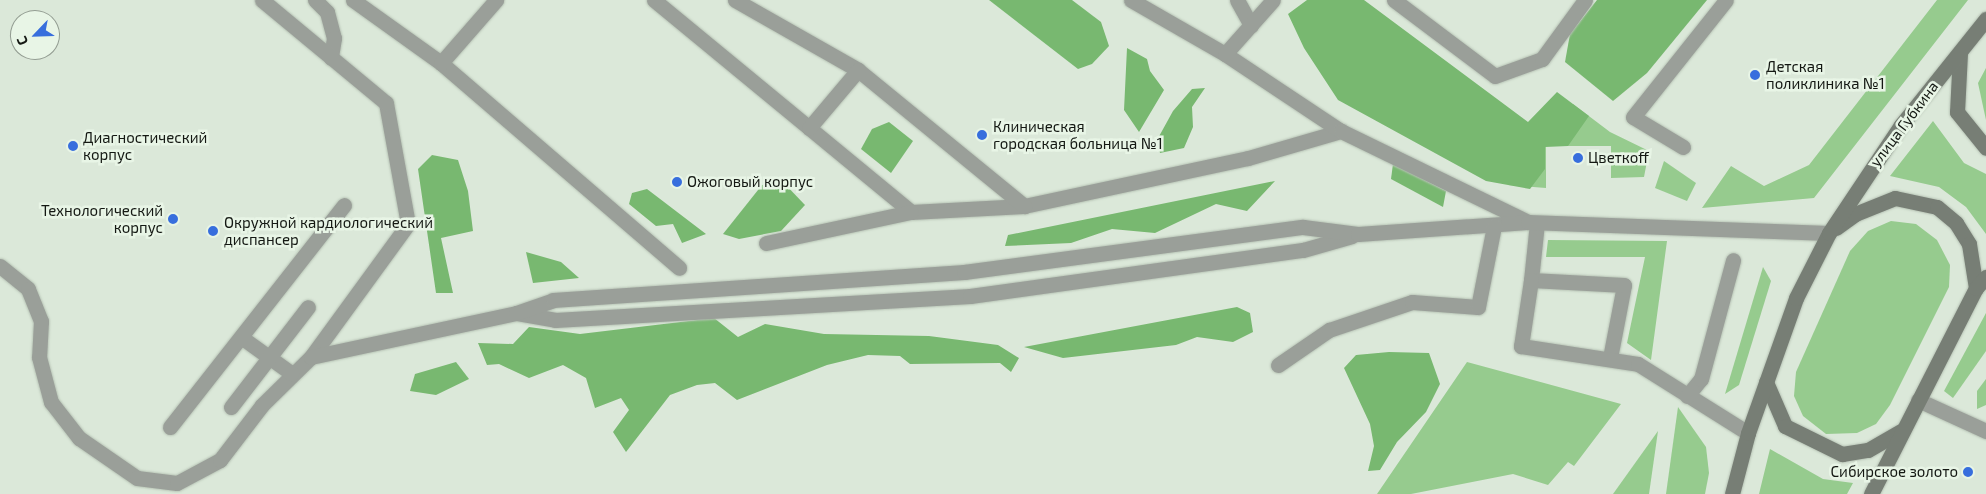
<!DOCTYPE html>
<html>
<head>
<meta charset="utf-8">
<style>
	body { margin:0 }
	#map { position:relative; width:1986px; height:494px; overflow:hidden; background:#dbe8d9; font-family:"Exo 2",sans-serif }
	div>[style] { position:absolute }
	.green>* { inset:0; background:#96cb8e }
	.forest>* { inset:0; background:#78b870 }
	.roads { filter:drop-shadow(0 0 1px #b7c3b5) drop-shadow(0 0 1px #b7c3b5) }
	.service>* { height:15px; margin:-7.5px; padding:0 7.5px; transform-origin:7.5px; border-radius:7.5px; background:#9a9f99 }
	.secondary>* { height:15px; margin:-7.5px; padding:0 7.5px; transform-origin:7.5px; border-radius:7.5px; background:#777e75 }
	.dots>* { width:14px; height:14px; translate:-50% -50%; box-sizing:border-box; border:2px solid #e8f5e6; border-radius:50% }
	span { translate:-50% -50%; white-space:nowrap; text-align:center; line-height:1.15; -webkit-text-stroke:5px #e8f5e6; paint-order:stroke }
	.poi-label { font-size:15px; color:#141813 }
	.left { translate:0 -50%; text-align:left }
	.right { translate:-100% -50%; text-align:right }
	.street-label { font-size:15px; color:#141813 }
	.north { position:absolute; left:10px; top:10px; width:50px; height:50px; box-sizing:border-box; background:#e8f5e6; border:1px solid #939d92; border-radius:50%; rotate:246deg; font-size:14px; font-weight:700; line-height:20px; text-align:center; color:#141813 }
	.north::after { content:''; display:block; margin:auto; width:18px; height:22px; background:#376edd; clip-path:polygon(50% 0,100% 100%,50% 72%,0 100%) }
</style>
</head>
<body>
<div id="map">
	<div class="green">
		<div style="clip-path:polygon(1937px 0,1968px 0,1814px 198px,1702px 208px,1731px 166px,1764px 186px,1809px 165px)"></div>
		<div style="clip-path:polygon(1986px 68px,1986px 120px,1978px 83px)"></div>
		<div style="clip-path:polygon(1573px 104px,1610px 132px,1649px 151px,1644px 177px,1611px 178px,1611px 146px,1546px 146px,1546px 188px,1508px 185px,1518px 178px)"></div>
		<div style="clip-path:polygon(1933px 121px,1964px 163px,1986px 174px,1986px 234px,1966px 207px,1939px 187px,1890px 176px)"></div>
		<div style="clip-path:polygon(1664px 161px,1696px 183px,1687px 201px,1655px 188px)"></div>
		<div style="clip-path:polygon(1891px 221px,1916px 224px,1937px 240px,1950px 265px,1949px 287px,1890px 405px,1876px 424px,1857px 433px,1826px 434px,1803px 416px,1794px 396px,1796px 372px,1850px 251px,1868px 231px)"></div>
		<div style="clip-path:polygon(1548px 240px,1667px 241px,1651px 360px,1627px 343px,1645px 257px,1546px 257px)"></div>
		<div style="clip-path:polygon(1763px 267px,1771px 281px,1739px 385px,1725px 394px)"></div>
		<div style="clip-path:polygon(1986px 313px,1986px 351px,1953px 398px,1944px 391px)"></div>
		<div style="clip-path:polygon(1467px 362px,1621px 404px,1574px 466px,1568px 462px,1548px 485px,1513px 474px,1411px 494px,1377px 494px)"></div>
		<div style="clip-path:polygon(1986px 379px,1986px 405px,1977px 409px,1977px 391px)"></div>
		<div style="clip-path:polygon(1678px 407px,1706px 447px,1709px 473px,1705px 494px,1666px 494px)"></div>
		<div style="clip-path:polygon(1658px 431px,1649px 494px,1613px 494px)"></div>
		<div style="clip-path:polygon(1770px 449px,1823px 479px,1853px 483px,1847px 494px,1759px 494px)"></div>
	</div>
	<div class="forest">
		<div style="clip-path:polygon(989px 0,1072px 0,1101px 22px,1109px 46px,1092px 64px,1078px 69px)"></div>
		<div style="clip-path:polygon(1307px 0,1364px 0,1528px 122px,1557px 92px,1589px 116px,1568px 146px,1545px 147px,1545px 169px,1530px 189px,1486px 181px,1338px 100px,1304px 48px,1288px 14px)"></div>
		<div style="clip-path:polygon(1597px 0,1707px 0,1647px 73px,1613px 101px,1565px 62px,1570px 34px)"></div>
		<div style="clip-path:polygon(1127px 48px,1147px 59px,1150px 71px,1164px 90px,1139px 132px,1124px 110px)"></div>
		<div style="clip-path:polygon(1205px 88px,1192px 107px,1193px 127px,1184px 148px,1160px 153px,1157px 140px,1173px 111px,1192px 89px)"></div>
		<div style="clip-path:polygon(889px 122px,913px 141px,891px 173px,861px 149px,872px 129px)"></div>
		<div style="clip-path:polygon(432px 155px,458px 160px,468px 191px,473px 231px,441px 238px,453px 293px,436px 293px,418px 169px)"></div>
		<div style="clip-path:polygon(1393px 164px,1446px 191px,1443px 207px,1391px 179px)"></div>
		<div style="clip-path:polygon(1275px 181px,1247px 211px,1216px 204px,1155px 233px,1112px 229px,1071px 243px,1005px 246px,1008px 235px)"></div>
		<div style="clip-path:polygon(783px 182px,805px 205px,781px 231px,739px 239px,723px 234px,762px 185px)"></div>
		<div style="clip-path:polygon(647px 189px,706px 234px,682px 243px,673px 224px,656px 226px,629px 204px,632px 193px)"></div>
		<div style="clip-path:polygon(526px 252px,561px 262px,579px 278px,533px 283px)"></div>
		<div style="clip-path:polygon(1237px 307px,1250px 313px,1253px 332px,1233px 342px,1197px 337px,1176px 345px,1063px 358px,1024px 347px)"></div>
		<div style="clip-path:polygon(714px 318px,738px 337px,765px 324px,824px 334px,929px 336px,998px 345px,1019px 358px,1011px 372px,1000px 363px,910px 364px,900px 356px,868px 355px,827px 365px,737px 400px,715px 383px,697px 385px,670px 395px,626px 452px,613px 432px,629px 410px,621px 398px,595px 408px,586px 378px,563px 365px,529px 378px,499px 364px,487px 365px,478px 343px,513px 344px,529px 327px,580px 334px)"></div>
		<div style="clip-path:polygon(1389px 352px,1429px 353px,1440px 384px,1426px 412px,1397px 442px,1380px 470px,1368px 471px,1374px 446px,1370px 424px,1344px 368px,1356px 355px)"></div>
		<div style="clip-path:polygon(456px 362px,469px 379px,436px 395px,410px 391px,415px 374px)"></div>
	</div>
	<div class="roads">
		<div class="service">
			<div style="left:315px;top:0;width:17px;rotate:45deg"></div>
			<div style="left:327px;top:12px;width:27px;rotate:75deg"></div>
			<div style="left:334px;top:38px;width:20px;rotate:99deg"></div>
			<div style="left:353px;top:0;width:108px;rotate:35.6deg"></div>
			<div style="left:441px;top:63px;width:314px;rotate:40.7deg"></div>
			<div style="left:654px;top:0;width:333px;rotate:39.5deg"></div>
			<div style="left:911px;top:212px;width:113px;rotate:-3deg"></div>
			<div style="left:1024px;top:206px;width:229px;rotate:-12.1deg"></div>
			<div style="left:1248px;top:158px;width:97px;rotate:-16.2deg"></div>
			<div style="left:735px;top:0;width:142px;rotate:29.6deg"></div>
			<div style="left:858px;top:70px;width:215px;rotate:39.3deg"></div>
			<div style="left:1131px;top:0;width:108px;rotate:29.9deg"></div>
			<div style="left:1225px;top:54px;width:139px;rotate:33.6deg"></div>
			<div style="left:1341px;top:131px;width:208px;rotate:25.9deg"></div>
			<div style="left:1237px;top:0;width:29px;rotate:61deg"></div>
			<div style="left:1394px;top:0;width:126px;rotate:37deg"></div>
			<div style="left:1495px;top:76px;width:50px;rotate:-19.9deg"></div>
			<div style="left:1542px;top:59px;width:73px;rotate:-53.9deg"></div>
			<div style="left:1225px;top:54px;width:72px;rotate:-48.4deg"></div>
			<div style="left:441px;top:63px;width:84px;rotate:-48.9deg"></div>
			<div style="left:809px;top:128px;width:76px;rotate:-49.8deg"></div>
			<div style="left:1683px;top:147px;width:58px;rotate:-149deg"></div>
			<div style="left:1633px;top:117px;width:149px;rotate:-51.5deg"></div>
			<div style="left:766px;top:243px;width:148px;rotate:-12.1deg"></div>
			<div style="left:0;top:266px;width:36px;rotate:39deg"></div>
			<div style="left:28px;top:289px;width:35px;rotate:68deg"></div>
			<div style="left:41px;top:321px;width:36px;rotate:93deg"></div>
			<div style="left:39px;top:357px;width:47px;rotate:75.1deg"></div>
			<div style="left:51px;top:402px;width:46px;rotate:52.1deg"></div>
			<div style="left:79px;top:438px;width:70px;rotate:34.6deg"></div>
			<div style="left:137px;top:478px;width:40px;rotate:7.1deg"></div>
			<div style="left:177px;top:483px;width:49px;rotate:-28.1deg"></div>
			<div style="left:220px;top:460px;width:69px;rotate:-52.6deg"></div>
			<div style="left:262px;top:405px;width:69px;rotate:-44.4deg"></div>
			<div style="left:311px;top:357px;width:165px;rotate:-53.9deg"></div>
			<div style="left:408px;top:224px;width:123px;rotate:-100.3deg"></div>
			<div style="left:386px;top:103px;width:161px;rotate:-140.3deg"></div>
			<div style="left:1531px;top:280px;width:57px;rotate:-84deg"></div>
			<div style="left:517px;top:313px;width:39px;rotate:10deg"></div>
			<div style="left:555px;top:320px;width:416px;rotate:-3.3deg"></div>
			<div style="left:970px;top:296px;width:336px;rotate:-7.9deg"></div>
			<div style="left:1303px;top:250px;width:51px;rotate:-15.9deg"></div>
			<div style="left:241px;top:337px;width:62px;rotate:35.8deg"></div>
			<div style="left:311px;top:357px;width:210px;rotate:-12.1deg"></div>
			<div style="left:516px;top:313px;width:39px;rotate:-19deg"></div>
			<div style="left:553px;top:300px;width:412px;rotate:-3.9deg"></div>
			<div style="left:964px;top:272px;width:342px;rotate:-7.6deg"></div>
			<div style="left:1303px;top:227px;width:55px;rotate:7.3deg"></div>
			<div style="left:1358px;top:234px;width:170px;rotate:-4deg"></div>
			<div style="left:1528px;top:222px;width:301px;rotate:2.1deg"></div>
			<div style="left:1610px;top:358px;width:74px;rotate:-79.1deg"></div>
			<div style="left:1624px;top:285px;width:93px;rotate:-176.9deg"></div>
			<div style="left:1531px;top:280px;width:67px;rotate:98.6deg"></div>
			<div style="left:1521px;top:346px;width:118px;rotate:8.7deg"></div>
			<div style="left:1638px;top:364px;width:130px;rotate:32.1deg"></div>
			<div style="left:1278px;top:365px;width:62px;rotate:-34.5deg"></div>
			<div style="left:1329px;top:330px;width:88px;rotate:-18.6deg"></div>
			<div style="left:1412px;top:302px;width:66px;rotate:4.3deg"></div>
			<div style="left:1478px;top:307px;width:83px;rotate:-78.8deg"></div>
			<div style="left:1687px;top:396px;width:22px;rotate:-51deg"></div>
			<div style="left:1701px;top:379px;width:123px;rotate:-74.9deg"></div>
			<div style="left:1918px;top:400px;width:75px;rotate:24.5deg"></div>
			<div style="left:231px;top:407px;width:126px;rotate:-52.4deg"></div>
			<div style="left:170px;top:427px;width:282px;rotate:-51.9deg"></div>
		</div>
		<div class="secondary">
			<div style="left:1960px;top:53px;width:59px;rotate:92.9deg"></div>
			<div style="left:1957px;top:112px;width:46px;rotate:51.1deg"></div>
			<div style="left:1836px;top:228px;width:24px;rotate:-36deg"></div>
			<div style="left:1855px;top:214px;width:43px;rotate:-21.8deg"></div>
			<div style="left:1895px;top:198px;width:43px;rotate:12.1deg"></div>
			<div style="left:1937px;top:207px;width:25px;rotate:40deg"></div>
			<div style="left:1956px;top:223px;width:25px;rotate:58deg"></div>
			<div style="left:1969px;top:244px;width:45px;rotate:81deg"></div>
			<div style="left:1766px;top:382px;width:48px;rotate:66.6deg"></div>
			<div style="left:1785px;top:426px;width:64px;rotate:26.2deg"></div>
			<div style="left:1842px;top:454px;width:26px;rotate:-9deg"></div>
			<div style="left:1868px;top:450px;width:38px;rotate:-30deg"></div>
			<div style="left:1732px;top:494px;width:63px;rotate:-75.3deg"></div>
			<div style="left:1748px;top:433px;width:143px;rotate:-70.4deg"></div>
			<div style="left:1796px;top:298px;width:73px;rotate:-63.1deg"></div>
			<div style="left:1829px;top:233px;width:130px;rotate:-56.3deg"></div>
			<div style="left:1901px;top:125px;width:136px;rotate:-51.3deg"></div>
			<div style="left:1871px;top:494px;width:231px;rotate:-63deg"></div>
			<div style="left:1976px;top:288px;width:15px;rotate:-48deg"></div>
		</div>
	</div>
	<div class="dots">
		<div style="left:1755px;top:75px;background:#376edd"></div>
		<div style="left:982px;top:135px;background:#376edd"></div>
		<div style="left:73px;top:146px;background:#376edd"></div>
		<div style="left:1578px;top:158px;background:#376edd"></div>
		<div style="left:677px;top:182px;background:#376edd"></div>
		<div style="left:173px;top:219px;background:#376edd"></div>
		<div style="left:213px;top:231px;background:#376edd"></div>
		<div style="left:1968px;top:472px;background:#376edd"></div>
	</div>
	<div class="poi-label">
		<span class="left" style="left:1766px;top:75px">Детская<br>поликлиника №1</span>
		<span class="left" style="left:993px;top:135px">Клиническая<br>городская больница №1</span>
		<span class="left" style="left:83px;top:146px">Диагностический<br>корпус</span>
		<span class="left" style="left:1588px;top:158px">Цветкоff</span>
		<span class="left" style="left:687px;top:182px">Ожоговый корпус</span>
		<span class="right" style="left:163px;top:219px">Технологический<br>корпус</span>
		<span class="left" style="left:224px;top:231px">Окружной кардиологический<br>диспансер</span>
		<span class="right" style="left:1958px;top:472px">Сибирское золото</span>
	</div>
	<div class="street-label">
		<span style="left:1904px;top:124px;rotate:-53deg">улица Губкина</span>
	</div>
	<div class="north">С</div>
</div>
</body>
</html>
